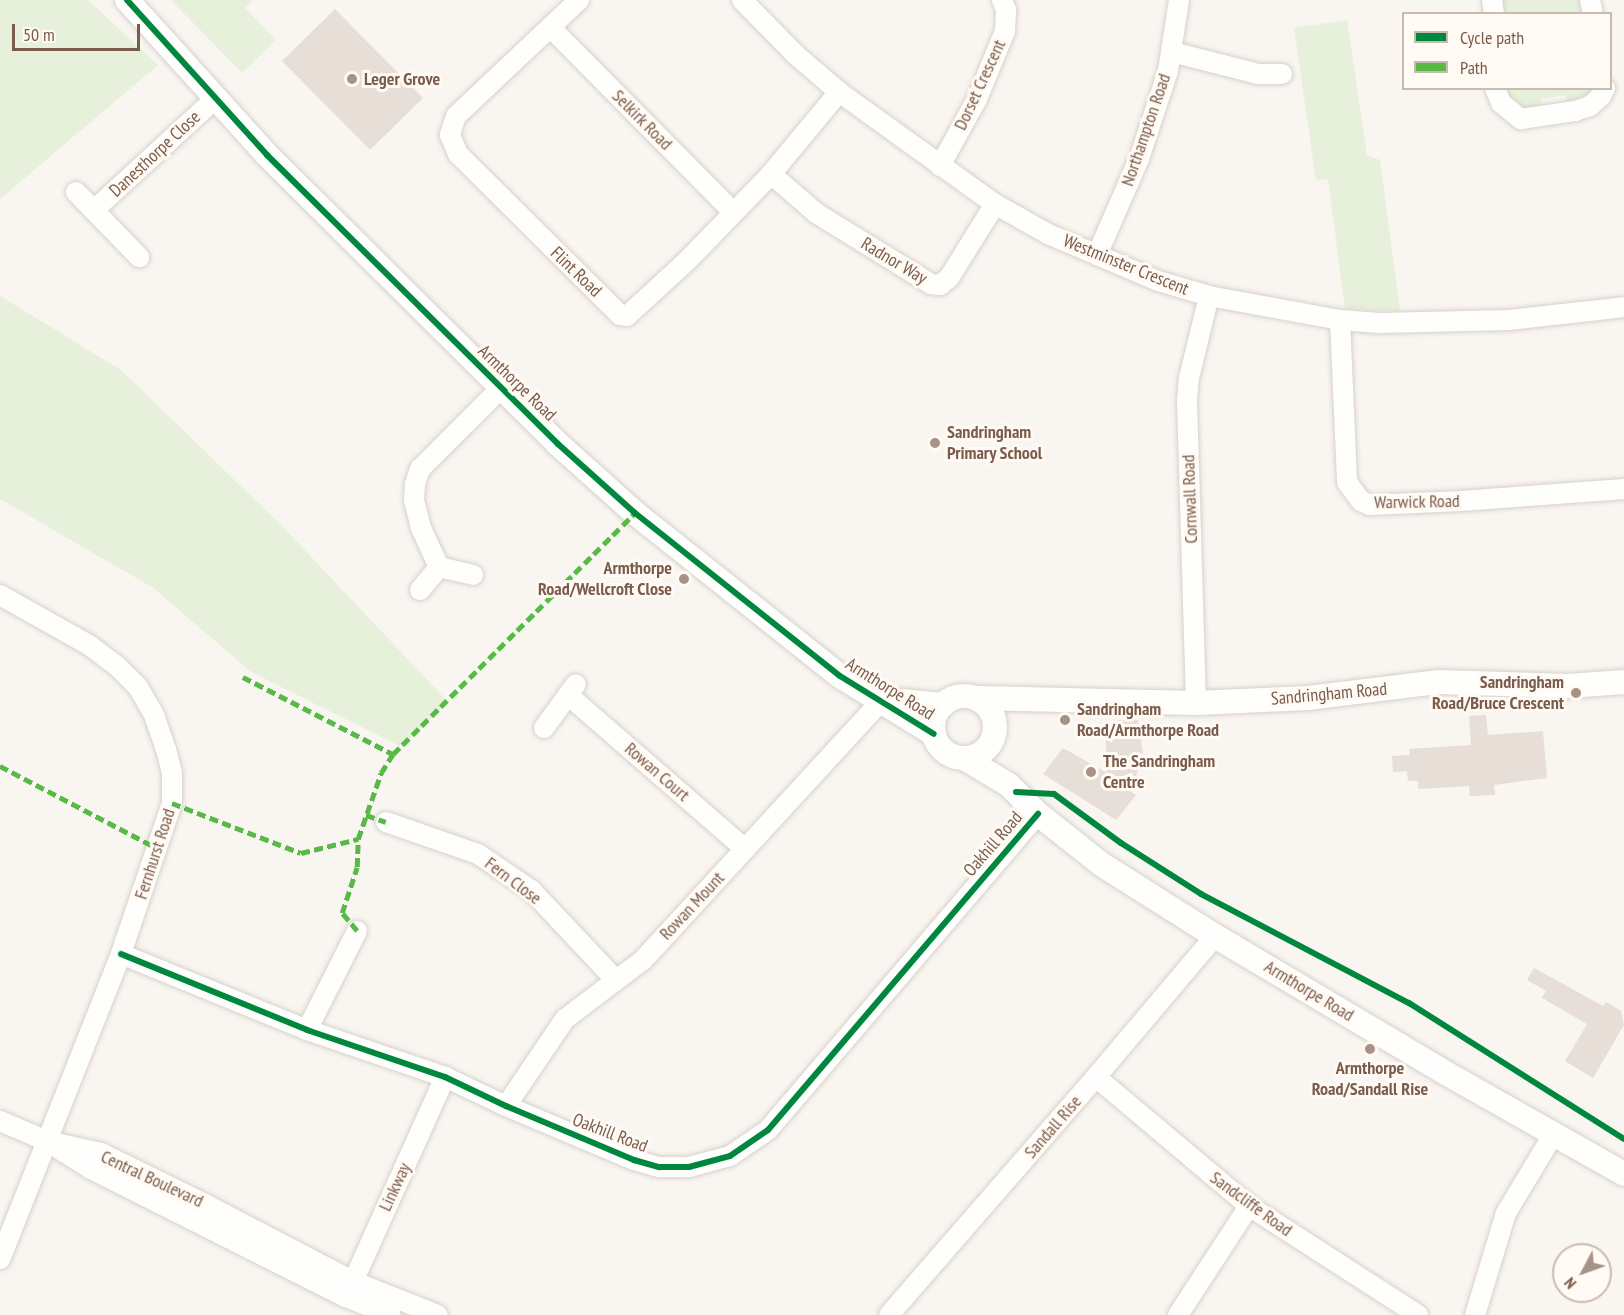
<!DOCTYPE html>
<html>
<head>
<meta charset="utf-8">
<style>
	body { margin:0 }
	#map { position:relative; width:1624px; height:1315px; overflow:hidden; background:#f9f5f0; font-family:"PT Sans Narrow",sans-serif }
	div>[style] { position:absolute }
	.green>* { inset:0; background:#e7f0db }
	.building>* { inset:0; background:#e6ded7 }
	.roads { filter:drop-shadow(0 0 2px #d7d1cb) drop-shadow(0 0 2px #d7d1cb) }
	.minor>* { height:20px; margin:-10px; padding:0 10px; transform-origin:10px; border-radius:10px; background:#fefefd }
	.tertiary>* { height:24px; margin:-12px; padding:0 12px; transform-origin:12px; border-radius:12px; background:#fefefd }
	.tertiary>.ring { margin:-12px; padding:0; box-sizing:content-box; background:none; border:24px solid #fefefd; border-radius:50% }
	.quiet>* { height:4.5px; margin-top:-2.25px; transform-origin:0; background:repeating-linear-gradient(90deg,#58b947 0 9px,transparent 0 13.5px) }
	.cycleway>* { height:6px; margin:-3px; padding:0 3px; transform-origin:3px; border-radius:3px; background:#00873e }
	.dots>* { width:16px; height:16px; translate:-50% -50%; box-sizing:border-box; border:3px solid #fffaf3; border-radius:50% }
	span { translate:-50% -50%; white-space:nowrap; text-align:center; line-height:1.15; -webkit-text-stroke:6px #fffaf3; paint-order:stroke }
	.poi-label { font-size:18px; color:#7a5c4d; font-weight:700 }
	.left { translate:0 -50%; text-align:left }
	.right { translate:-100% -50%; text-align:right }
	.street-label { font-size:18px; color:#7a5c4d }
	.legend { position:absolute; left:1402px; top:12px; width:210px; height:78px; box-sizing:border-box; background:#fffaf3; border:2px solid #cabbb1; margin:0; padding:8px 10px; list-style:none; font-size:18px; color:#7a5c4d }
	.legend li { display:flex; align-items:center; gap:12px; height:30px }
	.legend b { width:30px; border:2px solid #cabbb1 }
	.north { position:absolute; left:1552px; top:1243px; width:60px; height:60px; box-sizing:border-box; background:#fffaf3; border:2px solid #cabbb1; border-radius:50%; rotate:229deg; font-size:16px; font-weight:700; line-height:24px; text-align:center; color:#7a5c4d }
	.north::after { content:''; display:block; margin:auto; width:21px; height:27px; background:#a69286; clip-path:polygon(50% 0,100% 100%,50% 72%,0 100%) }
	.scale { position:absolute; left:12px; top:24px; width:128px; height:27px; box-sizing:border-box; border:3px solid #7a5c4d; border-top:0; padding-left:8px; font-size:18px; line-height:21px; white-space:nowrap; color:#7a5c4d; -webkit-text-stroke:4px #fffaf3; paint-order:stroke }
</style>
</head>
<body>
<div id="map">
	<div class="green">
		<div style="clip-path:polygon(0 0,88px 0,158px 65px,0 199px)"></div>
		<div style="clip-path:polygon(171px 0,253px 0,245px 8px,276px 40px,242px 73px)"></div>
		<div style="clip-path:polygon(1498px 0,1585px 0,1588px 13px,1500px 13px)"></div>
		<div style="clip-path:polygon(1347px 20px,1367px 155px,1380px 160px,1400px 311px,1345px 309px,1328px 179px,1316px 180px,1294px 28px)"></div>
		<div style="clip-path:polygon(1502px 89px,1600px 89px,1598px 93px,1567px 105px,1565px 95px,1541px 99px,1540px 110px,1517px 111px)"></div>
		<div style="clip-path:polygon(0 296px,121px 370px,282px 526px,448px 702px,402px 747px,251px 672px,152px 587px,0 499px)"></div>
	</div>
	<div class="building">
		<div style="clip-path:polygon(335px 9px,423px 98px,370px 150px,282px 61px)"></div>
		<div style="clip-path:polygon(1486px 715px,1488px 735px,1543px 731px,1547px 778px,1494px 785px,1495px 795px,1470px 796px,1469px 786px,1418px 789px,1418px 781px,1408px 781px,1407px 771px,1393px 772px,1392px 756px,1410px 755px,1409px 749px,1471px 745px,1469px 716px)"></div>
		<div style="clip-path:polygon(1138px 720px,1143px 753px,1136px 776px,1127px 789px,1136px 795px,1116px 820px,1043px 774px,1063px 748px,1107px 773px,1105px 721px)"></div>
		<div style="clip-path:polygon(1534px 968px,1603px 1006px,1606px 1002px,1621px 1011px,1624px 1025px,1593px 1078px,1565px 1061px,1587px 1024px,1542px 998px,1546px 991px,1527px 980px)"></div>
	</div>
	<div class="roads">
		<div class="minor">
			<div style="left:579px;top:0;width:169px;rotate:136.7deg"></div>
			<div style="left:456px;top:116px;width:20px;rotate:108deg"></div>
			<div style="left:450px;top:135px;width:21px;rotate:67deg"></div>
			<div style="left:458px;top:154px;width:228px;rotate:44.8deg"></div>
			<div style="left:620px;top:315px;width:7px;rotate:8deg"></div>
			<div style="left:627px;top:316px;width:83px;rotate:-42.6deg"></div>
			<div style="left:688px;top:260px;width:120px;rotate:-46deg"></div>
			<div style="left:771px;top:174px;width:107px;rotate:-50.3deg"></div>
			<div style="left:742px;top:0;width:77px;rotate:45.5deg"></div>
			<div style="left:796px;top:55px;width:57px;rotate:40.7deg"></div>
			<div style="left:839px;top:92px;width:192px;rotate:35.7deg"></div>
			<div style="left:995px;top:204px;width:61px;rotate:29.5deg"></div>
			<div style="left:1048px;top:234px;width:120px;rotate:23.1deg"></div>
			<div style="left:1158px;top:281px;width:53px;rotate:16.4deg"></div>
			<div style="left:1209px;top:296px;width:133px;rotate:10.4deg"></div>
			<div style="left:1340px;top:320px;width:40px;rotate:4.3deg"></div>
			<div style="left:1380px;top:323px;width:129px;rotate:-1.3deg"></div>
			<div style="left:1509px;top:320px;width:116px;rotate:-6.4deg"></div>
			<div style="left:1492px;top:0;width:14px;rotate:82deg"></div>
			<div style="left:1590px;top:0;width:14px;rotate:78deg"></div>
			<div style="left:550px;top:27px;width:260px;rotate:45.3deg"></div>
			<div style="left:1172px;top:52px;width:89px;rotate:14.3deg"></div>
			<div style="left:1258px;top:74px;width:24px"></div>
			<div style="left:1495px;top:88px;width:16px;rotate:68deg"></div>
			<div style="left:1501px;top:103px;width:26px;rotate:39deg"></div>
			<div style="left:1521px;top:119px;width:55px;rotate:-8.4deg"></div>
			<div style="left:1575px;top:111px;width:16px;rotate:-18deg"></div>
			<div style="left:1590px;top:106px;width:15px;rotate:-42deg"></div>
			<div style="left:1601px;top:96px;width:9px;rotate:-63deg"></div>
			<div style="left:940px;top:166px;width:77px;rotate:-61.1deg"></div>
			<div style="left:977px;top:99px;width:74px;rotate:-67.6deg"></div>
			<div style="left:1005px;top:31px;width:21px;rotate:-87deg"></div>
			<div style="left:1006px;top:10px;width:11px;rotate:-112deg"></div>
			<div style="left:771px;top:174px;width:60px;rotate:40.9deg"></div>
			<div style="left:816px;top:213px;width:135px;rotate:31.7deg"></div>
			<div style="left:931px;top:284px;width:9px;rotate:6deg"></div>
			<div style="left:940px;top:285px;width:11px;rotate:-38deg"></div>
			<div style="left:949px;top:278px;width:87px;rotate:-58.1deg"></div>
			<div style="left:76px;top:192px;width:91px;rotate:45.9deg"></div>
			<div style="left:94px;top:210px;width:164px;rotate:-42.5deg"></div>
			<div style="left:1097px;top:255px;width:105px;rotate:-66.4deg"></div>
			<div style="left:1139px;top:159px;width:93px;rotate:-71.8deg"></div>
			<div style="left:1168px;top:71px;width:72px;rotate:-81.2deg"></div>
			<div style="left:1340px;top:320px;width:162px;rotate:87.5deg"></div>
			<div style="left:1347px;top:482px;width:24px;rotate:54deg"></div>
			<div style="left:1361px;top:501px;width:10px;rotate:24deg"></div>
			<div style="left:1370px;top:505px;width:91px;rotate:-2.5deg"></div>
			<div style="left:1461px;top:501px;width:163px;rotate:-4.2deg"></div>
			<div style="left:439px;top:567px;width:43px;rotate:-114.8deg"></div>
			<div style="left:421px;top:528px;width:30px;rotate:-104deg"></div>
			<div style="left:414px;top:499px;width:15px;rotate:-86deg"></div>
			<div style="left:415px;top:484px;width:16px;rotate:-72deg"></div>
			<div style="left:420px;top:469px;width:113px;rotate:-45deg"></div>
			<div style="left:420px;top:590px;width:30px;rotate:-50deg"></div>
			<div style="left:439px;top:567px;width:35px;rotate:13deg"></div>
			<div style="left:0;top:595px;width:102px;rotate:29.3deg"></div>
			<div style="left:89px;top:645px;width:34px;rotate:37deg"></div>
			<div style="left:116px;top:665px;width:31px;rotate:45deg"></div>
			<div style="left:138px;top:687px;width:32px;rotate:60deg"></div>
			<div style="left:154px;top:715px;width:36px;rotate:71deg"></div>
			<div style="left:166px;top:749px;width:25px;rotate:76deg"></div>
			<div style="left:172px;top:773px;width:30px;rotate:90deg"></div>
			<div style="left:172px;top:803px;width:159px;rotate:108.7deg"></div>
			<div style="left:121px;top:954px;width:328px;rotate:111.6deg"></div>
			<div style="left:568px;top:695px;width:235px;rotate:41deg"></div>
			<div style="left:1196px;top:703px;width:303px;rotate:-91.7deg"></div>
			<div style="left:1187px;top:400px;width:22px;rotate:-85deg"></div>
			<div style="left:1189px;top:378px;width:84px;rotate:-76.3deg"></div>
			<div style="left:544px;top:728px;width:54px;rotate:-54deg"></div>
			<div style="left:386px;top:822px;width:97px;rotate:19.2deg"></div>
			<div style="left:478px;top:854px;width:64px;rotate:34.2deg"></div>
			<div style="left:531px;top:890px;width:122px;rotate:46.7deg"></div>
			<div style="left:121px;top:954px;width:201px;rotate:22.2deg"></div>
			<div style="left:307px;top:1030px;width:146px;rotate:18.8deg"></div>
			<div style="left:445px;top:1077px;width:68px;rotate:25.4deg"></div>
			<div style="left:506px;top:1106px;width:139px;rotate:22.9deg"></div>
			<div style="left:634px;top:1160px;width:26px;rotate:16deg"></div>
			<div style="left:659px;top:1167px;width:30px"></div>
			<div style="left:689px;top:1167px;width:42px;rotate:-15deg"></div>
			<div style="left:730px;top:1156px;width:46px;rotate:-34.4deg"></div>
			<div style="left:768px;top:1130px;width:416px;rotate:-49.5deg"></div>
			<div style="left:307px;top:1030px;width:111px;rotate:-63.2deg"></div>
			<div style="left:1096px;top:1077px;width:200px;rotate:40.1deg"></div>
			<div style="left:1249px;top:1206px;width:201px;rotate:32.8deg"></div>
			<div style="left:506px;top:1106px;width:105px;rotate:-55.9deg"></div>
			<div style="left:565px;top:1019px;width:98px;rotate:-37.1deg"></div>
			<div style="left:643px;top:960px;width:349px;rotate:-47.4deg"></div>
			<div style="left:0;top:1121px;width:51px;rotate:23.1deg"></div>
			<div style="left:47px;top:1141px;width:55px;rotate:12.5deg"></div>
			<div style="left:101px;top:1153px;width:114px;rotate:26.1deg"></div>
			<div style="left:203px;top:1203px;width:168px;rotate:27.6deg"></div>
			<div style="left:352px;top:1281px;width:92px;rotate:21.6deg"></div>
			<div style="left:59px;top:1149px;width:38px;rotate:32deg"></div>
			<div style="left:91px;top:1169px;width:285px;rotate:26.7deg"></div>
			<div style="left:346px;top:1297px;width:48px;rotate:21.8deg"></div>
			<div style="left:348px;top:1293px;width:237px;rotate:-65.8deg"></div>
			<div style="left:889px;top:1315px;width:315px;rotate:-49deg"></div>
			<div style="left:1096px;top:1077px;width:185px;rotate:-49.8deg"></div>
			<div style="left:1178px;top:1315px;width:130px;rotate:-56.9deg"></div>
			<div style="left:1475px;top:1315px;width:107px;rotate:-73.1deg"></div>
			<div style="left:1506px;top:1213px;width:91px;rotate:-58.9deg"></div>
		</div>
		<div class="tertiary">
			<div style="left:127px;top:0;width:209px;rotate:47.9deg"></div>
			<div style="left:267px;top:155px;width:410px;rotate:44.8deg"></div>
			<div style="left:558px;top:444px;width:103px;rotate:41.9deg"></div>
			<div style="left:635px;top:513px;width:262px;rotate:38.5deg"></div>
			<div style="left:840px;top:676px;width:110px;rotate:31.7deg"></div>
			<div class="ring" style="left:933px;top:696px;width:38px;height:38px"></div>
			<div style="left:977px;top:698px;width:219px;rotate:1.3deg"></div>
			<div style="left:1196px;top:703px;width:112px;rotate:-2.6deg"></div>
			<div style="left:1308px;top:698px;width:132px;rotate:-7deg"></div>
			<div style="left:1439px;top:682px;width:129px;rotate:1.8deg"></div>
			<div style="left:1568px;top:686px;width:56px;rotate:-4.1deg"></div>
			<div style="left:879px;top:703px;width:23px;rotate:-5deg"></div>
			<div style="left:902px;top:701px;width:41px;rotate:5.6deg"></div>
			<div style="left:964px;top:758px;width:52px;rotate:31deg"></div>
			<div style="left:1009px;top:785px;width:41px;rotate:45deg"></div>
			<div style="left:1038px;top:814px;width:80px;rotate:38.4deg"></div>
			<div style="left:1101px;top:864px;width:135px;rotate:32.3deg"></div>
			<div style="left:1215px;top:936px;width:266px;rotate:30.7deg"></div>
			<div style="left:1444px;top:1072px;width:207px;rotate:29.5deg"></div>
		</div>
	</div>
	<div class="quiet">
		<div style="left:243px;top:677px;width:169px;rotate:27.2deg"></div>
		<div style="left:0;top:766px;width:177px;rotate:27.6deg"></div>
		<div style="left:172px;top:803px;width:138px;rotate:21.2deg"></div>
		<div style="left:301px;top:853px;width:59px;rotate:-13.8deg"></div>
		<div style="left:366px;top:815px;width:21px;rotate:19deg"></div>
		<div style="left:357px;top:931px;width:23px;rotate:-130deg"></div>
		<div style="left:342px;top:913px;width:48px;rotate:-71.9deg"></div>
		<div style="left:357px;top:867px;width:28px;rotate:-88deg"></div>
		<div style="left:358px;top:839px;width:70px;rotate:-70.8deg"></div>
		<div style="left:381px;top:773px;width:22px;rotate:-58deg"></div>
		<div style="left:393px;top:754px;width:342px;rotate:-44.9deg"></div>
	</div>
	<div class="cycleway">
		<div style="left:127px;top:0;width:209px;rotate:47.9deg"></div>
		<div style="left:267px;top:155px;width:410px;rotate:44.8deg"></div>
		<div style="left:558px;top:444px;width:103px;rotate:41.9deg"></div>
		<div style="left:635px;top:513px;width:262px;rotate:38.5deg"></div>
		<div style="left:840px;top:676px;width:110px;rotate:31.7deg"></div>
		<div style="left:1016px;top:792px;width:38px;rotate:3deg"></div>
		<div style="left:1054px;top:794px;width:83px;rotate:36.2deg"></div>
		<div style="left:1121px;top:843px;width:95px;rotate:32.5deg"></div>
		<div style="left:1201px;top:894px;width:235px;rotate:27.7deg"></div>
		<div style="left:1409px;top:1003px;width:254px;rotate:32.3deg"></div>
		<div style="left:121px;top:954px;width:201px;rotate:22.2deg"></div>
		<div style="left:307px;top:1030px;width:146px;rotate:18.8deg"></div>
		<div style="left:445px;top:1077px;width:68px;rotate:25.4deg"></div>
		<div style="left:506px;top:1106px;width:139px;rotate:22.9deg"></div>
		<div style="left:634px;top:1160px;width:26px;rotate:16deg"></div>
		<div style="left:659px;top:1167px;width:30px"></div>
		<div style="left:689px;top:1167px;width:42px;rotate:-15deg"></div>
		<div style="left:730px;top:1156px;width:46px;rotate:-34.4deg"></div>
		<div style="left:768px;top:1130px;width:416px;rotate:-49.5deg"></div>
	</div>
	<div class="dots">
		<div style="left:352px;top:79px;background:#a69286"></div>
		<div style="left:935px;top:443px;background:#a69286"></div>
		<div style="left:684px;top:579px;background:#a69286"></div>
		<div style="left:1576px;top:693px;background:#a69286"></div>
		<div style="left:1065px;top:720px;background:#a69286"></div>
		<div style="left:1091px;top:772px;background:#a69286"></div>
		<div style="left:1370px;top:1049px;background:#a69286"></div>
	</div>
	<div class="poi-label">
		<span class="left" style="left:364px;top:79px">Leger Grove</span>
		<span class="left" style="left:947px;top:443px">Sandringham<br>Primary School</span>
		<span class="right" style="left:672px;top:579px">Armthorpe<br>Road/Wellcroft Close</span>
		<span class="right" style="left:1564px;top:693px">Sandringham<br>Road/Bruce Crescent</span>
		<span class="left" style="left:1077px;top:720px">Sandringham<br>Road/Armthorpe Road</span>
		<span class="left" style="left:1103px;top:772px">The Sandringham<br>Centre</span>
		<span style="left:1370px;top:1079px">Armthorpe<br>Road/Sandall Rise</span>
	</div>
	<div class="street-label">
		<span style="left:980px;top:85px;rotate:-65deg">Dorset Crescent</span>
		<span style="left:642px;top:120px;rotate:45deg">Selkirk Road</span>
		<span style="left:1146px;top:130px;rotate:-71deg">Northampton Road</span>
		<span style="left:155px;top:154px;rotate:-43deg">Danesthorpe Close</span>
		<span style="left:894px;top:261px;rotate:31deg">Radnor Way</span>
		<span style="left:1126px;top:265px;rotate:22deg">Westminster Crescent</span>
		<span style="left:576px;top:272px;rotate:44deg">Flint Road</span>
		<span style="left:517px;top:383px;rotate:44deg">Armthorpe Road</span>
		<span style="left:1190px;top:499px;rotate:-92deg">Cornwall Road</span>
		<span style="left:1417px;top:502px;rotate:-1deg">Warwick Road</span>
		<span style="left:890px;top:689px;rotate:32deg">Armthorpe Road</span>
		<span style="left:1329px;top:694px;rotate:-5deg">Sandringham Road</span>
		<span style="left:657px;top:772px;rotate:41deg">Rowan Court</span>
		<span style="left:993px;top:844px;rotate:-49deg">Oakhill Road</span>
		<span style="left:155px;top:854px;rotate:-72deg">Fernhurst Road</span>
		<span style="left:513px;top:881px;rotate:37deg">Fern Close</span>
		<span style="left:692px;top:906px;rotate:-47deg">Rowan Mount</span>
		<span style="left:1309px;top:991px;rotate:31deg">Armthorpe Road</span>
		<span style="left:1053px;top:1127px;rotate:-49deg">Sandall Rise</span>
		<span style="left:610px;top:1133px;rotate:21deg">Oakhill Road</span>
		<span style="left:152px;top:1179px;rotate:25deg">Central Boulevard</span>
		<span style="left:395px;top:1187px;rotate:-65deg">Linkway</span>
		<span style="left:1251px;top:1204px;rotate:36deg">Sandcliffe Road</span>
	</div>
	<ul class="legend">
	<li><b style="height:8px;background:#00873e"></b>Cycle path</li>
	<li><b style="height:8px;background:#58b947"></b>Path</li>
	</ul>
	<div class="north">N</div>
	<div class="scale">50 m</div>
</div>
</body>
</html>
